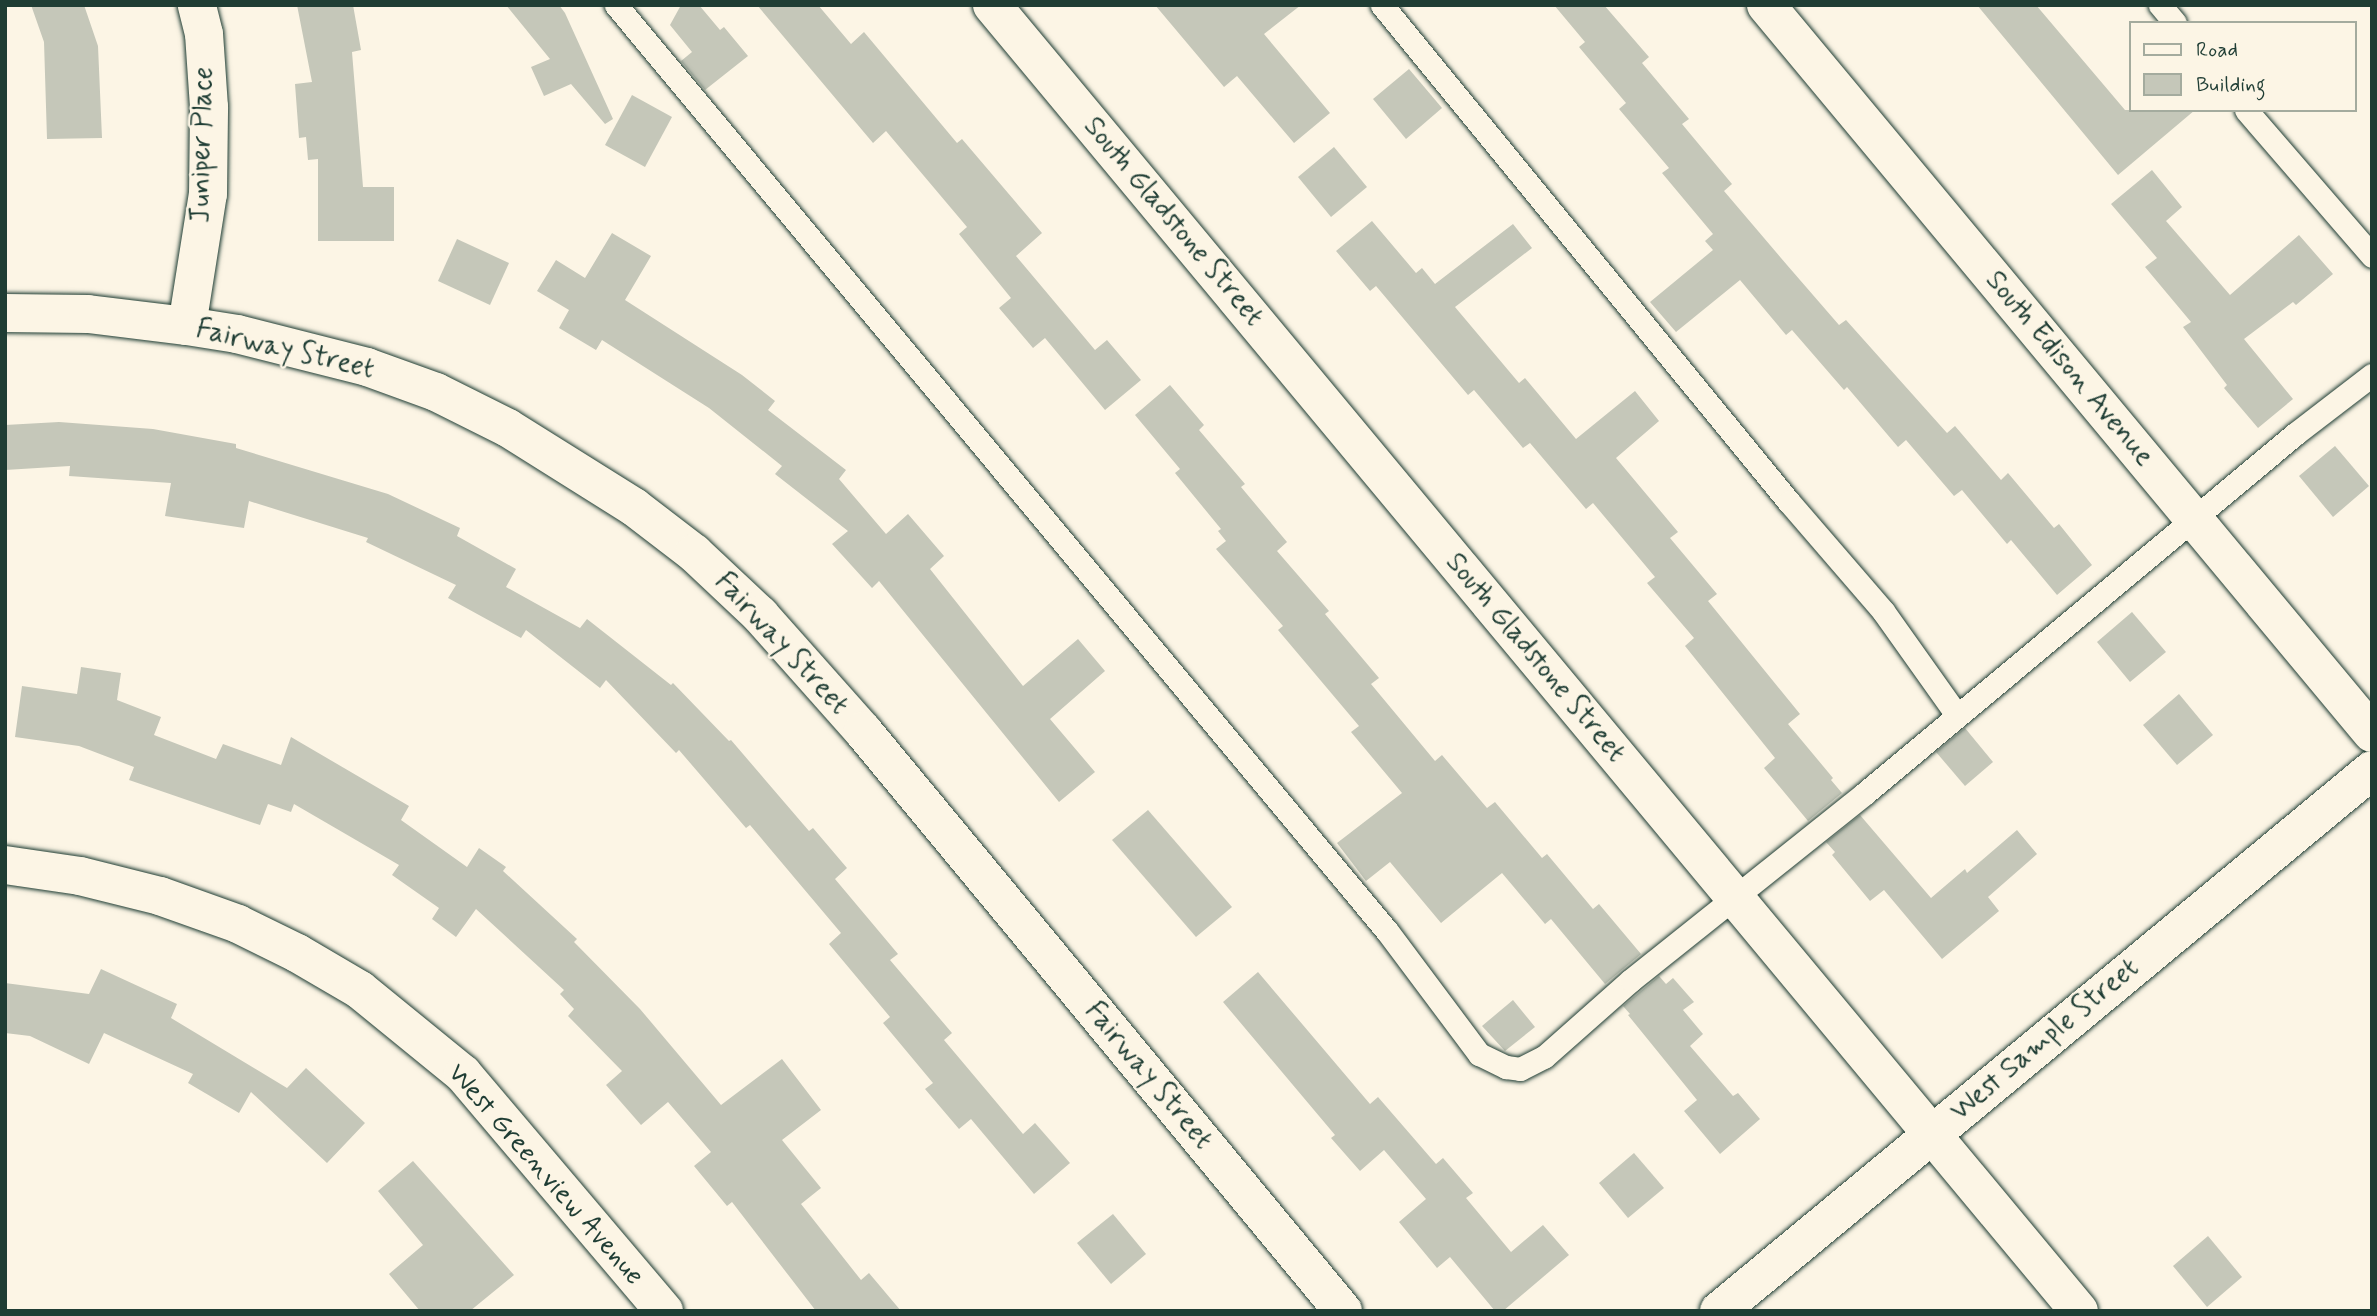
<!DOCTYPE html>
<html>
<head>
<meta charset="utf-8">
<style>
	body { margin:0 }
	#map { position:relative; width:2377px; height:1316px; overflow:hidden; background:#fcf5e5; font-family:Mynerve,sans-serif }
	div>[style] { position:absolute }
	.building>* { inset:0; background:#c5c7b9 }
	.roads { filter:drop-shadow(0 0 2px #1f3d34) drop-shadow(0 0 2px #1f3d34) }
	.lane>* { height:23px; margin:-11.5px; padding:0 11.5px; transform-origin:11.5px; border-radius:11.5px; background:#fcf5e5 }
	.street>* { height:38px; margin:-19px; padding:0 19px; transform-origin:19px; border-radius:19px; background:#fcf5e5 }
	.secondary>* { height:38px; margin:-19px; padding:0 19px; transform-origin:19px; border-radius:19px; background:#fcf5e5 }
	span { translate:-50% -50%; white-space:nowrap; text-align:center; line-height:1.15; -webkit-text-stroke:5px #fcf5e5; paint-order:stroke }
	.street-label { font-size:28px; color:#1f3d34 }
	.frame { position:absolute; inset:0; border:7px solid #1f3d34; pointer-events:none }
	.legend { position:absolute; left:2129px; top:21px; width:228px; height:91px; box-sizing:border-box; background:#fcf5e5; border:2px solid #a4ab9e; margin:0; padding:9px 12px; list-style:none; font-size:21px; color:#1f3d34 }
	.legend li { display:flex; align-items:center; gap:14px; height:35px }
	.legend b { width:35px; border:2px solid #a4ab9e }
</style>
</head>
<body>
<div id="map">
	<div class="building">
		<div style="clip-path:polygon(31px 5px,84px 5px,98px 46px,102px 138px,47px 139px,44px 42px)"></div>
		<div style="clip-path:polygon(297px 5px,353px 5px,361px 50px,352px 52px,363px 187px,394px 187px,394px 241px,318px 241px,318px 159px,308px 160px,306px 137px,299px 138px,295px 84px,312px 82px)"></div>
		<div style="clip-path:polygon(506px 5px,559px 5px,565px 13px,613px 119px,605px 124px,571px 84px,544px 96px,531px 67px,550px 59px)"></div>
		<div style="clip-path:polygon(681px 5px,699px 5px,720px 30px,724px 27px,748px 56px,705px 90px,681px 61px,692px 52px,670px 25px)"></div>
		<div style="clip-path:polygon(757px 5px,818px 5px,851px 44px,864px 32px,957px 143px,962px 139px,1042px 233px,1016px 256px,1095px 350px,1107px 340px,1141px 380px,1105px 410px,1045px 338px,1033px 348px,999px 308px,1011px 298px,959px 234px,967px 227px,886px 131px,873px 143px)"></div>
		<div style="clip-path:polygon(1155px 5px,1301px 5px,1264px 34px,1330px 113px,1294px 143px,1237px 76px,1224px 87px)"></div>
		<div style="clip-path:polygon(1554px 5px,1604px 5px,1649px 57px,1642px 63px,1689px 119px,1682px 124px,1732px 184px,1724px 191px,1787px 265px,1839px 325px,1846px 320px,1947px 433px,1955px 426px,2001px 480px,2008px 473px,2054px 528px,2059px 524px,2092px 565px,2057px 595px,2011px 540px,2007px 544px,1962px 490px,1954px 496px,1906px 440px,1898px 447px,1847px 387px,1844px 390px,1792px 330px,1786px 335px,1740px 280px,1676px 332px,1650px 302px,1713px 250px,1705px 241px,1713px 234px,1662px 173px,1669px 168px,1619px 109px,1626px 103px,1579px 47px,1585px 42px)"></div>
		<div style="clip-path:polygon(1977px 5px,2036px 5px,2125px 110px,2195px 110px,2118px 175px)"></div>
		<div style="clip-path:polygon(1409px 69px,1442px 108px,1406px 139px,1373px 99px)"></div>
		<div style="clip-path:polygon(632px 95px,672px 117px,645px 167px,605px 145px)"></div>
		<div style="clip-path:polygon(1334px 147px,1367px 187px,1331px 217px,1298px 177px)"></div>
		<div style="clip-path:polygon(2152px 170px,2182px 207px,2166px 221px,2230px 295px,2299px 235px,2333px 274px,2296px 305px,2293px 302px,2244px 339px,2293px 399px,2258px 428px,2224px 388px,2227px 385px,2183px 327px,2191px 322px,2145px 267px,2157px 258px,2111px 204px)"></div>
		<div style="clip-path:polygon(1372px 221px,1416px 273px,1422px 268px,1435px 284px,1513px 224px,1532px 248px,1455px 307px,1519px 383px,1525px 378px,1576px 439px,1635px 391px,1659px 421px,1616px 458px,1678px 532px,1670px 538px,1717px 594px,1708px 601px,1800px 714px,1788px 724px,1833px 778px,1831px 780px,1842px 793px,1808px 821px,1764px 768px,1775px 758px,1685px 646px,1694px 638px,1647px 583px,1655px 577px,1593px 503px,1586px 509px,1530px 443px,1523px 448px,1474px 390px,1468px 395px,1376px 286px,1370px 291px,1336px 251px)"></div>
		<div style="clip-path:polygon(612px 233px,651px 256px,625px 300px,742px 375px,775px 401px,768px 410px,846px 470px,839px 479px,886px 534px,908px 514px,944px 556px,930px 569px,1023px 686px,1078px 639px,1105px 671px,1050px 719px,1095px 772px,1059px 802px,879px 581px,872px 588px,832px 544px,848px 531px,775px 474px,782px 466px,709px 408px,602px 340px,596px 350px,559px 328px,569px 310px,537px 291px,556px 260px,585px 278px)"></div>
		<div style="clip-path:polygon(457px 239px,509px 263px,490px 305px,438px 281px)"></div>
		<div style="clip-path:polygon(1170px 385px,1204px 425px,1199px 430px,1245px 484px,1241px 487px,1287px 542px,1277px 551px,1329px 611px,1325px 614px,1379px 678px,1371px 684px,1435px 761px,1442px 755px,1487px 808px,1495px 802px,1542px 858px,1547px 854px,1593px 909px,1599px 904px,1641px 954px,1605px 984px,1551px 919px,1545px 924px,1502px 873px,1441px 923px,1390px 862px,1366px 881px,1337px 843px,1402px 793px,1351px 732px,1359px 726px,1278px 630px,1283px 626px,1216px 549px,1226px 541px,1218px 531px,1221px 529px,1175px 473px,1180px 469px,1135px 415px)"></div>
		<div style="clip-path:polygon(59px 422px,153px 429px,236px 444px,236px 448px,388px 494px,460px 528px,457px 536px,516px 569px,506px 587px,580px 628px,587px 619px,671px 685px,673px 683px,729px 741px,731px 740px,809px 831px,813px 828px,847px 868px,835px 879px,898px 954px,890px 960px,952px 1033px,944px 1040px,1023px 1134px,1035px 1123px,1070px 1163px,1034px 1194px,971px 1119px,959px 1129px,925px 1089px,933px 1083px,883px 1023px,890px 1017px,829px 944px,841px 933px,750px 825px,746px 828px,679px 750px,676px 753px,606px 680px,600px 688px,526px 630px,521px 638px,448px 598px,456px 585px,366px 542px,368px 538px,249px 501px,244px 528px,165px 516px,171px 483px,69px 476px,70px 466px,5px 470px,5px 425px)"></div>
		<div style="clip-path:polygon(2335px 446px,2369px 486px,2333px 517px,2299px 476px)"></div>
		<div style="clip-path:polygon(2132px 612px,2166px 652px,2130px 682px,2097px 642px)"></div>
		<div style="clip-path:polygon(81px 667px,121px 673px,117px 700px,161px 717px,154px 735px,216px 759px,223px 744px,281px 765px,291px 737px,409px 806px,401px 820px,467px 867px,479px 848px,506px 867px,503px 871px,577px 939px,574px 942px,640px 1009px,721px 1105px,782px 1059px,821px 1110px,782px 1140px,821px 1188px,801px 1204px,861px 1280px,869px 1273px,901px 1311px,816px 1311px,732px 1202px,727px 1206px,694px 1166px,711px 1152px,668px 1102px,641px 1125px,606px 1085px,622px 1071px,568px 1016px,574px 1009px,560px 994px,564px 990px,476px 909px,456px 937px,432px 919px,439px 908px,392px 875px,399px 865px,294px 804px,291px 812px,268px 804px,260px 825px,129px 780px,134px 767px,79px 746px,15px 737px,22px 686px,77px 694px)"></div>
		<div style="clip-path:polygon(2179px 694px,2213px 735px,2177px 765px,2143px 725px)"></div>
		<div style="clip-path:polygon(1965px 728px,1993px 762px,1965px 786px,1936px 752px)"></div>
		<div style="clip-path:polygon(1148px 810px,1232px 907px,1196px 937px,1112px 840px)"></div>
		<div style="clip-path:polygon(1860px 815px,1931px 898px,1965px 869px,1967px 873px,2017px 830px,2037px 854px,1988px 897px,1999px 911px,1942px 959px,1884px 890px,1870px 901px,1832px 855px,1835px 852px,1826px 842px)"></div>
		<div style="clip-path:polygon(101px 969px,177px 1004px,171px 1018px,287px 1088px,306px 1068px,365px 1123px,327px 1163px,251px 1092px,239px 1113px,188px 1083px,193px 1074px,104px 1033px,89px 1064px,30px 1036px,5px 1033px,5px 983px,89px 994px)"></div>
		<div style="clip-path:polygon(1258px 972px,1370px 1104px,1378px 1097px,1436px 1164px,1443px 1158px,1473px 1193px,1466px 1198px,1511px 1252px,1543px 1225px,1569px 1255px,1503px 1311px,1495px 1311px,1450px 1257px,1437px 1268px,1399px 1222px,1426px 1199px,1384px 1150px,1360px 1171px,1331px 1138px,1335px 1135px,1223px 1002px)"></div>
		<div style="clip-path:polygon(1659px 976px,1666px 984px,1673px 978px,1694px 1002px,1683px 1010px,1703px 1034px,1690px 1046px,1733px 1096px,1738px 1093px,1760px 1119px,1720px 1154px,1684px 1111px,1697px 1100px,1628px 1015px,1630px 1014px,1623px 1006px)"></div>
		<div style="clip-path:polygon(1513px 1000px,1535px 1027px,1505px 1051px,1482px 1026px)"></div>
		<div style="clip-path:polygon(1634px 1153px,1664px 1188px,1628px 1218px,1599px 1183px)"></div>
		<div style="clip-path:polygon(413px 1161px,514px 1275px,470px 1311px,420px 1311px,389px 1274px,423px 1245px,378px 1191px)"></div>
		<div style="clip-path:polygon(1113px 1214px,1146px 1254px,1111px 1284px,1077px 1243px)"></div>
		<div style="clip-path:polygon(2208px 1236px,2242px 1277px,2207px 1307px,2173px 1266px)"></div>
	</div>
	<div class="roads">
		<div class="lane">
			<div style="left:616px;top:5px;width:1205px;rotate:50.22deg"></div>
			<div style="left:1387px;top:931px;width:154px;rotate:53.2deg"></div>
			<div style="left:1479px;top:1054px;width:30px;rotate:26deg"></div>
			<div style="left:1506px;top:1067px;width:14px;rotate:8deg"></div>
			<div style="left:1520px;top:1069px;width:27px;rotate:-27deg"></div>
			<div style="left:1544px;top:1057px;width:116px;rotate:-41.5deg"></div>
			<div style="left:1631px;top:980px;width:298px;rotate:-38.6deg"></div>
			<div style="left:1864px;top:794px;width:562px;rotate:-39.87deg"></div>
			<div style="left:2295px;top:434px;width:97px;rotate:-37.5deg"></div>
			<div style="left:1382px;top:5px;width:642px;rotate:50.69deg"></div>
			<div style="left:1789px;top:502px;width:144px;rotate:49.2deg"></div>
			<div style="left:1883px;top:611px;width:128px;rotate:54.6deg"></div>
			<div style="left:2160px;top:5px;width:23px;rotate:50deg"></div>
			<div style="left:2246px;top:110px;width:193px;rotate:49.2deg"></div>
		</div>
		<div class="street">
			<div style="left:992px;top:5px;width:1699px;rotate:50.23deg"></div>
			<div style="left:1766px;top:5px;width:947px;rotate:50.23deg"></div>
			<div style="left:5px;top:313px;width:83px;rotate:0.7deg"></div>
			<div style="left:88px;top:314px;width:100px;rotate:6.9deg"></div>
			<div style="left:187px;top:326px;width:51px;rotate:9.1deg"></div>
			<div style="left:237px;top:334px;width:134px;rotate:14.2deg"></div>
			<div style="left:367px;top:367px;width:73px;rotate:19.9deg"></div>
			<div style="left:436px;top:392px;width:80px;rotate:26.6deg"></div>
			<div style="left:508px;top:428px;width:149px;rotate:32.1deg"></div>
			<div style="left:634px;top:507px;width:76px;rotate:37.5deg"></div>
			<div style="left:694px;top:553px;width:91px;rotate:43.2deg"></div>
			<div style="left:760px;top:615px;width:155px;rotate:48.4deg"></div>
			<div style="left:863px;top:731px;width:753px;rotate:50.39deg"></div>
			<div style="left:187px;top:326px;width:134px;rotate:-81deg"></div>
			<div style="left:208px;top:194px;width:87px;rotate:-89.3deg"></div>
			<div style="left:209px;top:107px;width:73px;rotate:-93.9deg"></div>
			<div style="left:204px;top:34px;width:30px;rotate:-104deg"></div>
			<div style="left:5px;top:865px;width:76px;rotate:8.3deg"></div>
			<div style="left:80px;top:876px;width:82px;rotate:14deg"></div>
			<div style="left:160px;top:896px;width:83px;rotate:19.7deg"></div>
			<div style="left:238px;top:924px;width:66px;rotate:26.2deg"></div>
			<div style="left:297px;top:953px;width:73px;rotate:30.4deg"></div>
			<div style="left:360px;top:990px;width:133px;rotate:39.2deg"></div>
			<div style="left:463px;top:1074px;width:311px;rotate:49.7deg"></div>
		</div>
		<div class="secondary">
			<div style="left:1719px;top:1311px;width:848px;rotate:-39.64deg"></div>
		</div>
	</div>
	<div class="street-label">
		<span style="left:203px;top:145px;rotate:-89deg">Juniper Place</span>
		<span style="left:1173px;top:222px;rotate:50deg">South Gladstone Street</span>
		<span style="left:285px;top:350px;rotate:13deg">Fairway Street</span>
		<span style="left:2069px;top:369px;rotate:50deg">South Edison Avenue</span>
		<span style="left:781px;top:644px;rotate:47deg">Fairway Street</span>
		<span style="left:1535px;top:658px;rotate:50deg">South Gladstone Street</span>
		<span style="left:2045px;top:1040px;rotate:-40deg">West Sample Street</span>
		<span style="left:1148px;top:1076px;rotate:50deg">Fairway Street</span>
		<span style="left:545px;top:1175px;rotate:49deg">West Greenview Avenue</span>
	</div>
	<div class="frame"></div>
	<ul class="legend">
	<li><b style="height:9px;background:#fcf5e5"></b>Road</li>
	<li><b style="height:19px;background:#c5c7b9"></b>Building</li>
	</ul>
</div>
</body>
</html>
